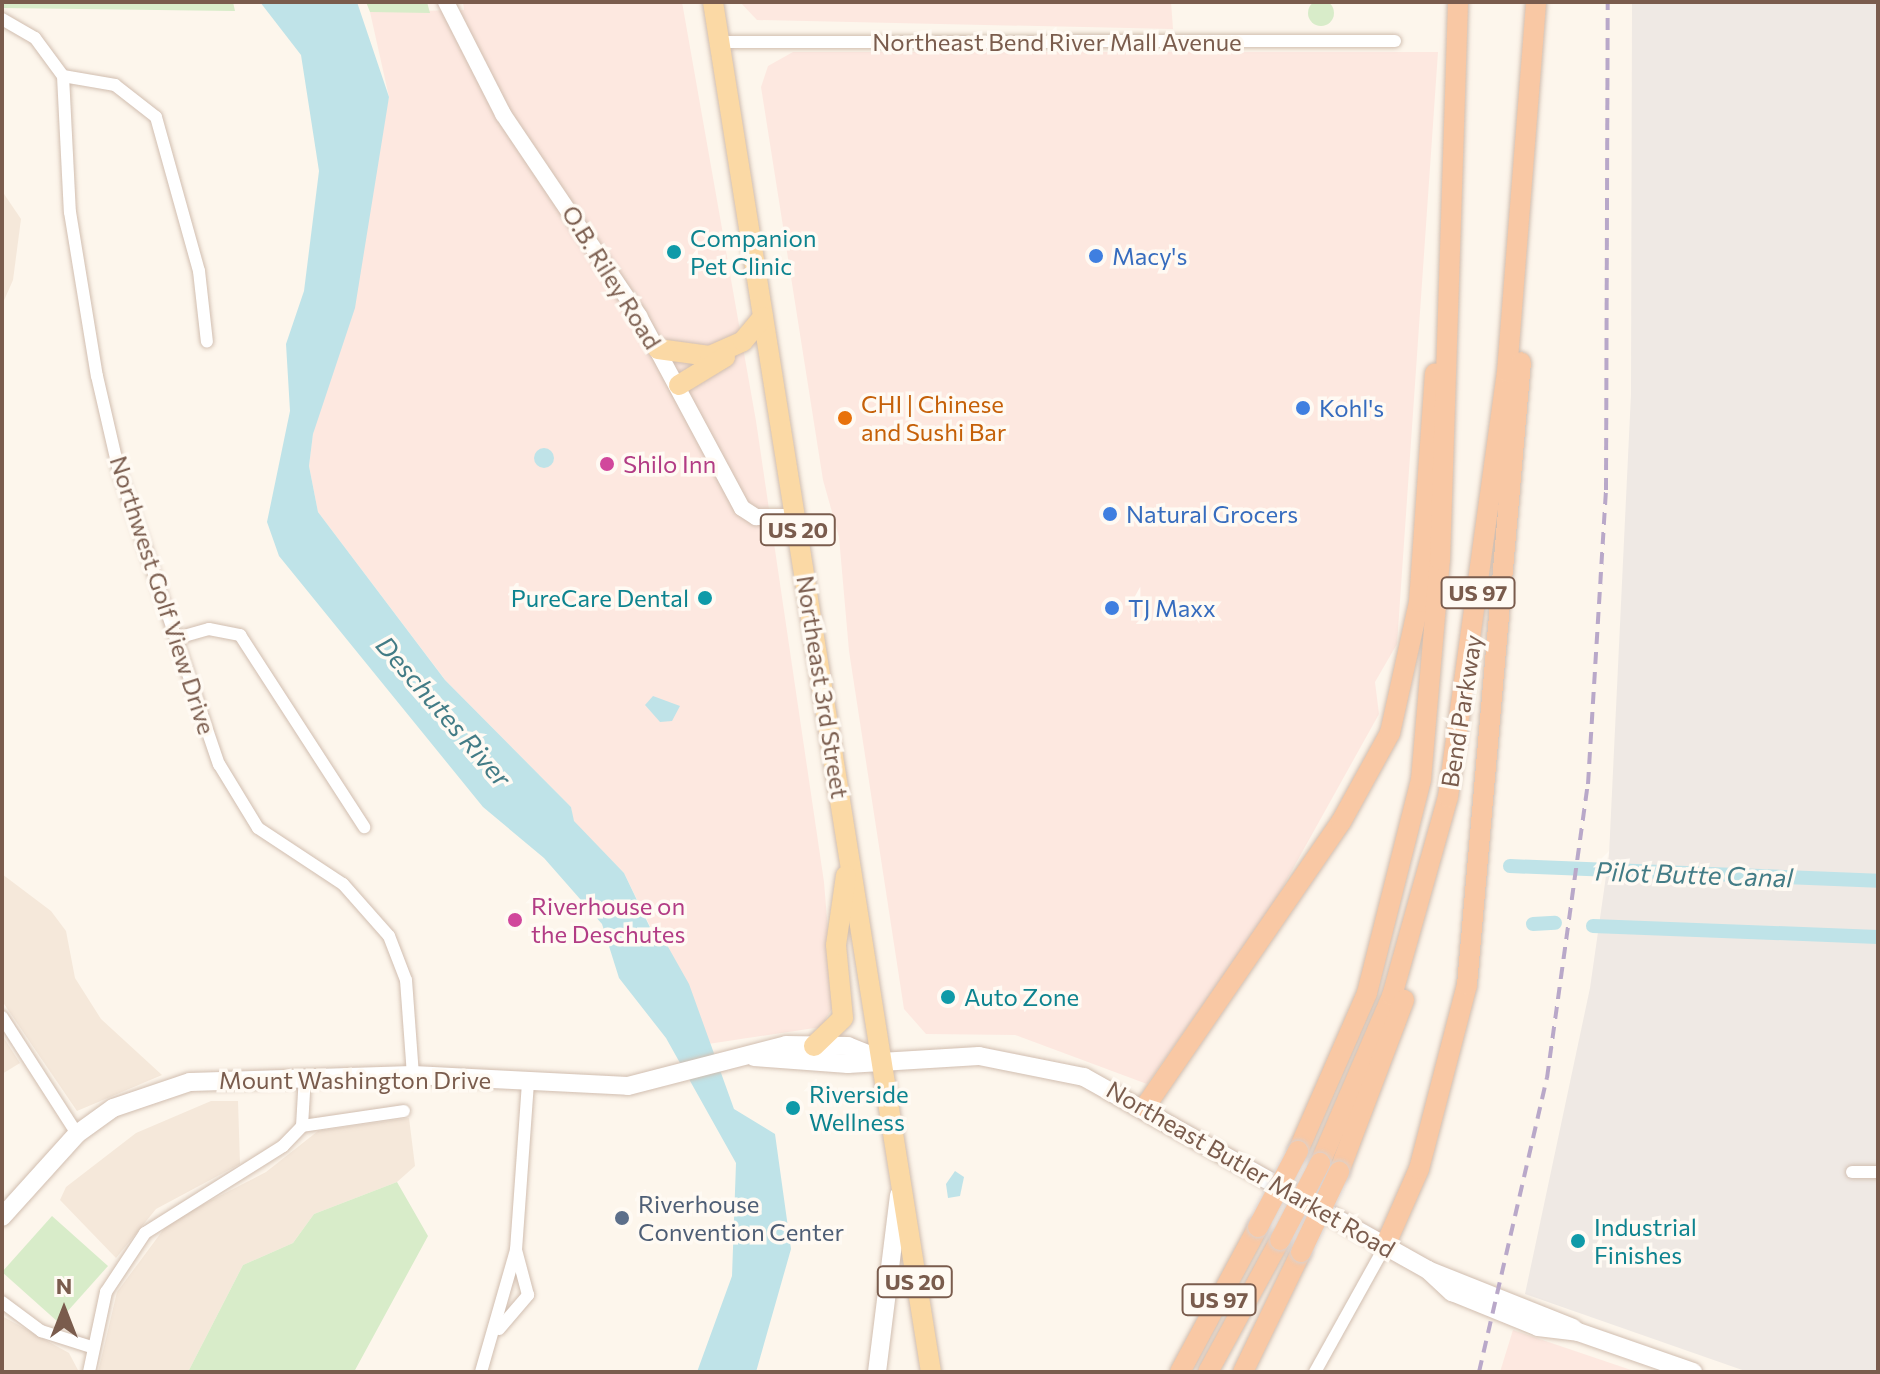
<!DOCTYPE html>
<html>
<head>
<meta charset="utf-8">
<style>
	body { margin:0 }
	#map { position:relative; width:1880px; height:1374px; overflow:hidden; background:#fdf6ec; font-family:Commissioner,sans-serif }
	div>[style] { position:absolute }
	.residential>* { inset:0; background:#f5e8da }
	.commercial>* { inset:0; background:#fde8e0 }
	.industrial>* { inset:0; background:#efe9e4 }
	.green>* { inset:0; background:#d8ecc9 }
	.round { border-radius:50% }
	.water>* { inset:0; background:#bfe3e8 }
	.canal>* { height:14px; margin:-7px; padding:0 7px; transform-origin:7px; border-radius:7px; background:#bfe3e8 }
	.roads { filter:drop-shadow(0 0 2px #d1beb0) drop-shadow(0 0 2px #d1beb0) }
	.minor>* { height:12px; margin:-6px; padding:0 6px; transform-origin:6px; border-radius:6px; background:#fff }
	.tertiary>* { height:16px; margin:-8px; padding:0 8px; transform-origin:8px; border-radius:8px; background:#fff }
	.secondary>* { height:18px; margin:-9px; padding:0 9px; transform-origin:9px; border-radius:9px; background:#fff }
	.primary>* { height:20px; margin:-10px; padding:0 10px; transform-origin:10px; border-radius:10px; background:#fbd9a5 }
	.trunk>* { height:20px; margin:-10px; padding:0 10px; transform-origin:10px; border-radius:10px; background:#f9c8a4 }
	.rail>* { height:4px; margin-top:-2px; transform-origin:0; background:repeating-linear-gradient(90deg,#b9a8c9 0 12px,transparent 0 20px) }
	.bridges { filter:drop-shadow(0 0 2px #dad1cd) drop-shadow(0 0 2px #dad1cd) }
	.trunk-bridge>* { height:20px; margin:-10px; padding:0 10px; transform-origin:10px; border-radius:10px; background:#f9c8a4 }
	.dots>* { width:22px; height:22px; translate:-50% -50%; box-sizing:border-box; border:4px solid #fffaf3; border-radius:50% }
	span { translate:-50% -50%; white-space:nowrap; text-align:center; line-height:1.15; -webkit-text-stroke:7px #fffaf3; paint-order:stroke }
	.shield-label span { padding:2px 6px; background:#fffaf3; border:2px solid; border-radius:6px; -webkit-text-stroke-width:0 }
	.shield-label { font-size:22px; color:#7a5c4d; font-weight:700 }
	.street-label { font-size:24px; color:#7a5c4d }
	.culture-label { font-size:24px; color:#0d838f }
	.left { translate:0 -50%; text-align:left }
	.right { translate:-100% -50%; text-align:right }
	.shop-label { font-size:24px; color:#366cbe }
	.food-label { font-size:24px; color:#c56008 }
	.hotel-label { font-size:24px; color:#b23c85 }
	.service-label { font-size:24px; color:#4e5e75 }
	.water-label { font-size:26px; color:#437c86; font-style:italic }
	.frame { position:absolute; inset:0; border:4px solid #7a5c4d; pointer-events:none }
	.north { position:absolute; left:24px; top:1270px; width:80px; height:80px; -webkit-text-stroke:6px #fffaf3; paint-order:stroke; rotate:0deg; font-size:22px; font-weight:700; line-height:32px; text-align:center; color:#7a5c4d }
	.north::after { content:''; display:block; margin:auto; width:28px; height:36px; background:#7a5c4d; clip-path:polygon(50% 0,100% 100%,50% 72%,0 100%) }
</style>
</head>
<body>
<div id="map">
	<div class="residential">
		<div style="clip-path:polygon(2px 191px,21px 219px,13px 280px,2px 305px)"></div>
		<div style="clip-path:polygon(2px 874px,51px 911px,66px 931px,75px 978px,101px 1019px,162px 1075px,77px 1111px,2px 1001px)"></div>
		<div style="clip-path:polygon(2px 1035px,20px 1063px,2px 1074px)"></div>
		<div style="clip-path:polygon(211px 1101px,238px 1101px,240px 1164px,156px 1209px,116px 1258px,60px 1200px,66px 1187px,136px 1133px)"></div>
		<div style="clip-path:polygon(409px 1118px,415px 1166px,397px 1182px,314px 1214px,293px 1243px,243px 1265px,188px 1372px,98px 1372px,117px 1292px,169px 1222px,266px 1172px,318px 1131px)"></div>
		<div style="clip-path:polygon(2px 1316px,69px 1353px,79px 1372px,2px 1372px)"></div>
	</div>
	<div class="commercial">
		<div style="clip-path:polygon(463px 2px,682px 2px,756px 421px,824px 882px,834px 1005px,821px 1027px,708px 1044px,624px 873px,573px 821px,571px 807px,446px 681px,318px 512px,309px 466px,313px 434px,389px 97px,370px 12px,464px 10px)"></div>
		<div style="clip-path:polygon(740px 2px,1171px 2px,1173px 29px,757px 20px)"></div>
		<div style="clip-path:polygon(793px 52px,1438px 52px,1397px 644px,1375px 682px,1379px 714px,1271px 908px,1147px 1084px,1015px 1035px,926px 1034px,904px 1009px,849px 651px,839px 537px,823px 480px,761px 87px,768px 66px)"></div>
		<div style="clip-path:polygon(1513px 1330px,1637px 1372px,1500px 1372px)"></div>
	</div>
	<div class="industrial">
		<div style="clip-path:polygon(1632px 2px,1878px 2px,1878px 1372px,1748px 1372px,1525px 1294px,1590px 988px,1609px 855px,1631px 394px)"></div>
	</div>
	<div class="green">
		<div class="round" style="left:1308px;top:0;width:26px;height:26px"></div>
		<div style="clip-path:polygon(2px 2px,233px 2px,235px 11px,2px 8px)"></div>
		<div style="clip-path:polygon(366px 2px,427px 2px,430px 13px,370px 12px)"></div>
		<div style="clip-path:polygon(397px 1182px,428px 1236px,354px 1372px,188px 1372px,243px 1265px,293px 1243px,314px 1214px)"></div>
		<div style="clip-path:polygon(52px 1216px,108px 1266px,58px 1322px,2px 1272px)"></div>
	</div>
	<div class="water">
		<div style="clip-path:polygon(260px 2px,357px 2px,389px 97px,355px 308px,313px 434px,309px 466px,318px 512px,445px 680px,571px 807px,574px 821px,624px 873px,657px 942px,667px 945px,689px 984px,734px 1109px,775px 1134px,791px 1249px,756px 1372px,697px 1372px,732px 1276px,736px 1163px,666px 1038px,619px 978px,602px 924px,544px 858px,483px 807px,279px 556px,267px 522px,290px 411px,286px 344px,304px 291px,319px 171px,301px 55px)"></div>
		<div class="round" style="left:534px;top:448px;width:20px;height:20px"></div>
		<div style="clip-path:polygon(653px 696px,680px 706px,672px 721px,660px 722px,645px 705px)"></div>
		<div style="clip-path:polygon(955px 1171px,964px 1177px,960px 1196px,948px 1198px,946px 1184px)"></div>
	</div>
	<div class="canal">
		<div style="left:1510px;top:866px;width:368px;rotate:2.3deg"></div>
		<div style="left:1533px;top:924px;width:22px;rotate:-3deg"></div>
		<div style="left:1593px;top:926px;width:285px;rotate:2.2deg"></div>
	</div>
	<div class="roads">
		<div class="minor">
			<div style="left:2px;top:19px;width:38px;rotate:30deg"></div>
			<div style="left:35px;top:38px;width:47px;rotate:53.6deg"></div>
			<div style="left:63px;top:76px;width:136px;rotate:87.1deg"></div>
			<div style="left:70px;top:212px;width:166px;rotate:80.7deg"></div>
			<div style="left:97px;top:376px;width:98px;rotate:77deg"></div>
			<div style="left:119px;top:471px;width:310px;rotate:71.2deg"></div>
			<div style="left:219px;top:764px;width:75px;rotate:58.6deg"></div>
			<div style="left:258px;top:828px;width:102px;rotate:33.4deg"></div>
			<div style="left:343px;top:884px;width:69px;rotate:48.5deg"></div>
			<div style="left:389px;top:936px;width:47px;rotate:68.9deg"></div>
			<div style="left:406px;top:980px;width:95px;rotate:85.8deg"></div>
			<div style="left:719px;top:42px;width:676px;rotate:-0.08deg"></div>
			<div style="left:63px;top:76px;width:53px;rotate:9.8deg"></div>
			<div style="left:115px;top:85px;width:52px;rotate:38deg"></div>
			<div style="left:156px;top:117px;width:160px;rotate:74.4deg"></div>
			<div style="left:199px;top:271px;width:71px;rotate:83.6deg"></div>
			<div style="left:177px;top:638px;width:33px;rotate:-16deg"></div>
			<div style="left:209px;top:629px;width:32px;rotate:11deg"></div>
			<div style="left:240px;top:635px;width:229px;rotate:57.1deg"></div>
			<div style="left:2px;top:1017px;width:139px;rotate:57.3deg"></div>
			<div style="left:302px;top:1126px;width:103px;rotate:-8.4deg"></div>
			<div style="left:1852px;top:1172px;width:26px"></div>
			<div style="left:2px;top:1302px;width:49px;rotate:36.6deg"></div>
			<div style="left:41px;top:1331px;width:52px;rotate:17.7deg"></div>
			<div style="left:499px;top:1329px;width:45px;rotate:-49.5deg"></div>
			<div style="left:528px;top:1295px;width:47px;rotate:-104.9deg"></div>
			<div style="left:89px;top:1372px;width:82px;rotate:-78deg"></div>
			<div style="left:106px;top:1292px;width:71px;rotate:-56.5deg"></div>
			<div style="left:145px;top:1233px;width:163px;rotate:-32.2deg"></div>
			<div style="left:283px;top:1146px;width:28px;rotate:-46deg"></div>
			<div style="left:302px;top:1126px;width:50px;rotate:-86.6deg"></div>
			<div style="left:481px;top:1372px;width:127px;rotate:-74deg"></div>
			<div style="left:516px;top:1250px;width:169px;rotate:-85.9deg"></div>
			<div style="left:1315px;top:1372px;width:144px;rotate:-60.9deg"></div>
		</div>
		<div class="tertiary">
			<div style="left:446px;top:2px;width:126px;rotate:63deg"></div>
			<div style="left:503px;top:114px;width:244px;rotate:56deg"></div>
			<div style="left:639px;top:316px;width:218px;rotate:61.8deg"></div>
			<div style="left:742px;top:508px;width:17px;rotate:33deg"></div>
			<div style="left:756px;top:517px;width:40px"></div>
		</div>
		<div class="secondary">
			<div style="left:754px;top:1057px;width:94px;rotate:4.3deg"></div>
			<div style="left:848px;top:1064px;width:131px;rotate:-3.5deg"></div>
			<div style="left:979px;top:1056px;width:107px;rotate:11.3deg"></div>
			<div style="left:1084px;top:1077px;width:394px;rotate:29.3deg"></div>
			<div style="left:1428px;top:1270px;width:33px;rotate:43deg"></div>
			<div style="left:1452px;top:1292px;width:93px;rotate:22.1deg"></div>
			<div style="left:1538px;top:1327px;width:40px;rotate:7.1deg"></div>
			<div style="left:1578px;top:1332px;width:122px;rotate:19.2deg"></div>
			<div style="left:2px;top:1217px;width:112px;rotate:-47.9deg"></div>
			<div style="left:77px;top:1134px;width:44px;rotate:-35.8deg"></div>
			<div style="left:113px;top:1108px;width:81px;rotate:-18.7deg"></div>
			<div style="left:190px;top:1082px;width:223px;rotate:-1.8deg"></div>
			<div style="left:413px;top:1075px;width:215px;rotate:2.9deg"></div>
			<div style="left:628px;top:1086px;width:163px;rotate:-14.5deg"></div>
			<div style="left:786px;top:1045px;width:62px;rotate:0.9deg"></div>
			<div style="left:848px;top:1046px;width:32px;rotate:22deg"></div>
			<div style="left:1430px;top:1271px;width:154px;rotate:21.7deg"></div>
			<div style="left:877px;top:1372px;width:178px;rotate:-82.9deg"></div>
		</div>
		<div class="primary">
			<div style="left:713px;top:2px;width:1387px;rotate:80.96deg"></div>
			<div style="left:658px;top:349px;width:52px;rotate:7.7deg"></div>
			<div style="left:710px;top:356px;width:36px;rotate:-24deg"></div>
			<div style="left:743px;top:341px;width:31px;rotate:-50deg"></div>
			<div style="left:679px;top:385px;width:54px;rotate:-31.3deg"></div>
			<div style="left:814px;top:1046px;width:40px;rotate:-44deg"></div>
			<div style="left:843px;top:1018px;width:73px;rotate:-95.5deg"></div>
			<div style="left:836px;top:945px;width:70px;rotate:-81.8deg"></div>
		</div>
		<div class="trunk">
			<div style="left:1145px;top:1107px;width:346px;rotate:-55.5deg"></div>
			<div style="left:1341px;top:822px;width:102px;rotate:-61.2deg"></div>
			<div style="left:1390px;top:733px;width:134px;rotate:-77.5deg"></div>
			<div style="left:1419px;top:602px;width:229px;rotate:-86deg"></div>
			<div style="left:1298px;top:1151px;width:172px;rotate:-66.4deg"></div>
			<div style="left:1367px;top:993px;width:220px;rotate:-75.8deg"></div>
			<div style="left:1421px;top:780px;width:221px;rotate:-85.1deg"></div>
			<div style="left:1440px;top:560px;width:558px;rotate:-88.15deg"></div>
			<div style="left:1320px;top:1163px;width:182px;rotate:-66.7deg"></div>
			<div style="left:1392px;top:996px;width:207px;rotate:-74.3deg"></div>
			<div style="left:1448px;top:797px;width:429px;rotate:-82.1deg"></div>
			<div style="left:1507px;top:372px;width:371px;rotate:-85.5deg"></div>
			<div style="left:1339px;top:1172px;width:184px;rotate:-69.3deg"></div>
			<div style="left:1385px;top:1246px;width:84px;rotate:-66.2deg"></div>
			<div style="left:1419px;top:1169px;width:190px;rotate:-75.4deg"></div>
			<div style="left:1467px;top:985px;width:625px;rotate:-85.05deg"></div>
			<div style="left:1180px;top:1372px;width:165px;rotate:-61.7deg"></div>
			<div style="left:1208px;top:1372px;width:150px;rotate:-61.4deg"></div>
			<div style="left:1243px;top:1372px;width:133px;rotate:-64.2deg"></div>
		</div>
	</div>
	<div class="rail">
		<div style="left:1479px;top:1372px;width:302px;rotate:-77deg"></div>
		<div style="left:1547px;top:1078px;width:297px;rotate:-82.1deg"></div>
		<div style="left:1588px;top:784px;width:295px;rotate:-86.5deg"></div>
		<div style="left:1606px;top:490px;width:488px;rotate:-89.8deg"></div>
	</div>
	<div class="bridges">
		<div class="trunk-bridge">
			<div style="left:1258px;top:1227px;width:86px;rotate:-62.2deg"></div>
			<div style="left:1280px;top:1240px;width:87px;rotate:-62.5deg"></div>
			<div style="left:1301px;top:1252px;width:89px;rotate:-64.6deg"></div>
		</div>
	</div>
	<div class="dots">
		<div style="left:674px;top:252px;background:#0f9aa8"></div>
		<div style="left:1096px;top:256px;background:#3f7fe0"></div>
		<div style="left:1303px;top:408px;background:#3f7fe0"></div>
		<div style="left:845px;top:418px;background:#e8710a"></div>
		<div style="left:607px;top:464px;background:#d1479c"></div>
		<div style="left:1110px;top:514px;background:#3f7fe0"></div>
		<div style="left:705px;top:598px;background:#0f9aa8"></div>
		<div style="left:1112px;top:608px;background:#3f7fe0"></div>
		<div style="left:515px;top:920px;background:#d1479c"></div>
		<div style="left:948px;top:997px;background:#0f9aa8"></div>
		<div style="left:793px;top:1108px;background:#0f9aa8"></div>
		<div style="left:622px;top:1218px;background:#5c6f8a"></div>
		<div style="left:1578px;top:1241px;background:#0f9aa8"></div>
	</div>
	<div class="shield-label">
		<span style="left:798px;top:530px">US 20</span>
		<span style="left:1478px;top:593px">US 97</span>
		<span style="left:915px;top:1282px">US 20</span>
		<span style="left:1219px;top:1300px">US 97</span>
	</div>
	<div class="street-label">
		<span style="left:1057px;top:42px">Northeast Bend River Mall Avenue</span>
		<span style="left:612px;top:277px;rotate:58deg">O.B. Riley Road</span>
		<span style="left:163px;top:595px;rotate:72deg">Northwest Golf View Drive</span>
		<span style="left:823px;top:687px;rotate:81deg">Northeast 3rd Street</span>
		<span style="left:1461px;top:711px;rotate:-81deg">Bend Parkway</span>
		<span style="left:355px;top:1080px">Mount Washington Drive</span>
		<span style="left:1251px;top:1169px;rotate:30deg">Northeast Butler Market Road</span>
	</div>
	<div class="culture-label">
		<span class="left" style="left:690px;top:252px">Companion<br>Pet Clinic</span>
		<span class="right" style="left:689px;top:598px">PureCare Dental</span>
		<span class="left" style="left:964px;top:997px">Auto Zone</span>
		<span class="left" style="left:809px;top:1108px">Riverside<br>Wellness</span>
		<span class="left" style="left:1594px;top:1241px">Industrial<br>Finishes</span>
	</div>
	<div class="shop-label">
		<span class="left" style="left:1112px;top:256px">Macy's</span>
		<span class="left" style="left:1319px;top:408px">Kohl's</span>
		<span class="left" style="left:1126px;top:514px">Natural Grocers</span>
		<span class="left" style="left:1128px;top:608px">TJ Maxx</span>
	</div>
	<div class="food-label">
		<span class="left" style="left:861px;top:418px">CHI | Chinese<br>and Sushi Bar</span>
	</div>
	<div class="hotel-label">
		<span class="left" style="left:623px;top:464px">Shilo Inn</span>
		<span class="left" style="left:531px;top:920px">Riverhouse on<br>the Deschutes</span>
	</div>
	<div class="service-label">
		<span class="left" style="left:638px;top:1218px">Riverhouse<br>Convention Center</span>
	</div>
	<div class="water-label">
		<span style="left:444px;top:711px;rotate:49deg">Deschutes River</span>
		<span style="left:1694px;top:874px;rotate:2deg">Pilot Butte Canal</span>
	</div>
	<div class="frame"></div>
	<div class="north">N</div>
</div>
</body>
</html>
